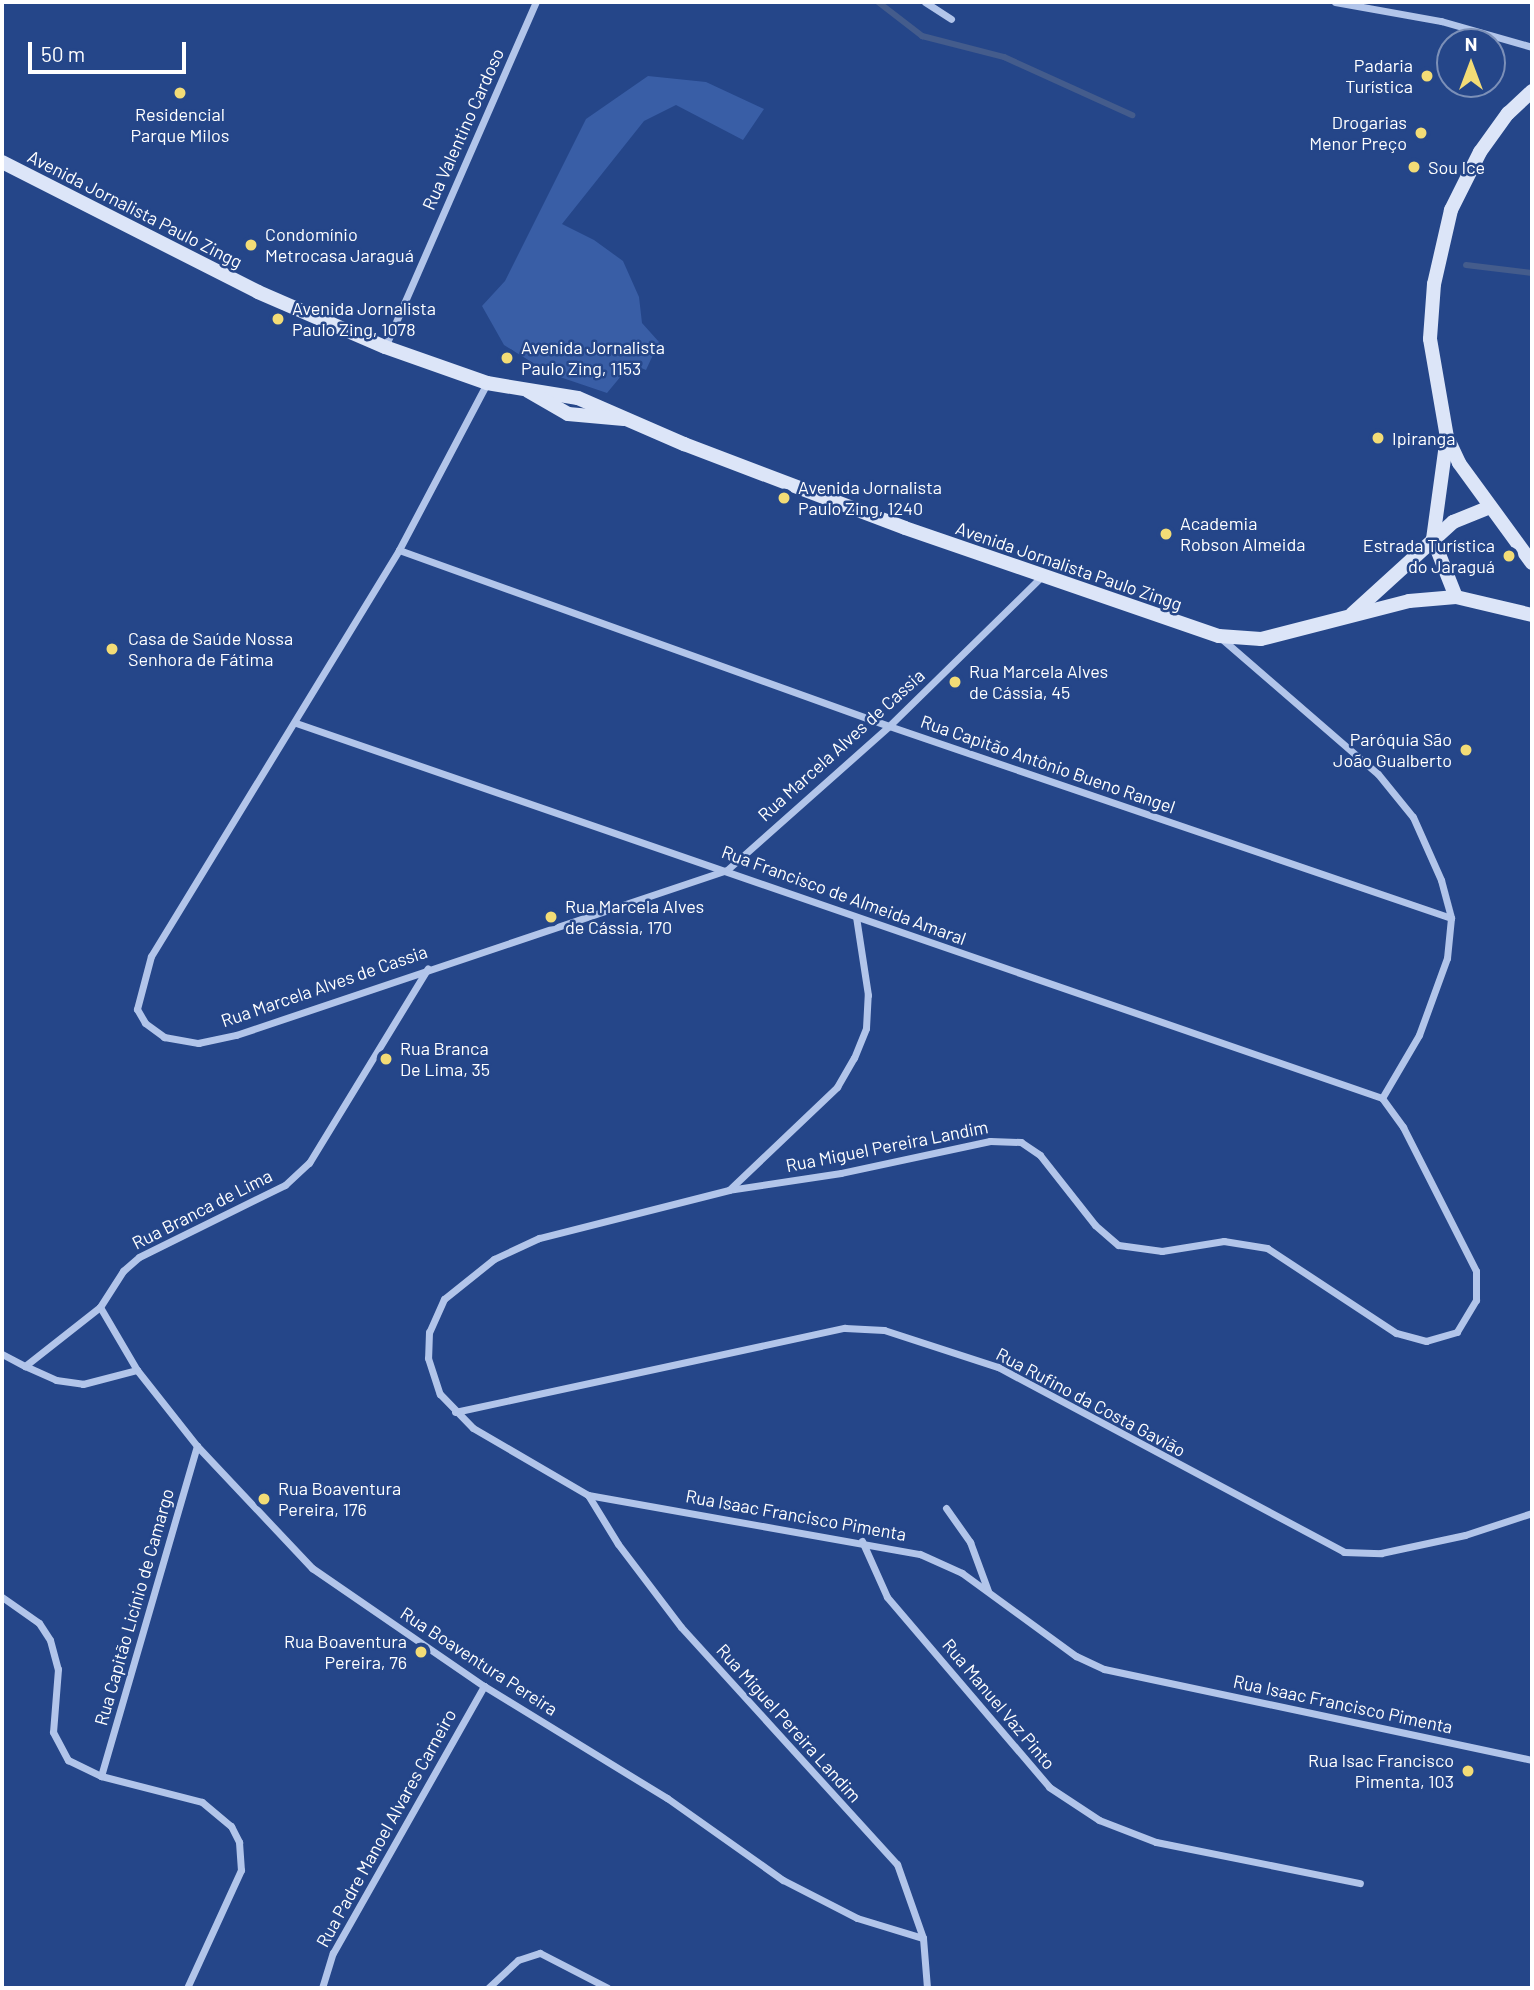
<!DOCTYPE html>
<html>
<head>
<meta charset="utf-8">
<style>
	body { margin:0 }
	#map { position:relative; width:1534px; height:1990px; overflow:hidden; background:#254689; font-family:Barlow,sans-serif }
	div>[style] { position:absolute }
	.green>* { inset:0; background:#395ea6 }
	.stream>* { height:6px; margin:-3px; padding:0 3px; transform-origin:3px; border-radius:3px; background:#445c8c }
	.minor>* { height:7px; margin:-3.5px; padding:0 3.5px; transform-origin:3.5px; border-radius:3.5px; background:#b2c5ea }
	.secondary>* { height:14px; margin:-7px; padding:0 7px; transform-origin:7px; border-radius:7px; background:#dce5f8 }
	.dots>* { width:19px; height:19px; translate:-50% -50%; box-sizing:border-box; border:4px solid #254689; border-radius:50% }
	span { translate:-50% -50%; white-space:nowrap; text-align:center; line-height:1.15; -webkit-text-stroke:5px #254689; paint-order:stroke }
	.poi-label { font-size:18px; color:#fff }
	.right { translate:-100% -50%; text-align:right }
	.left { translate:0 -50%; text-align:left }
	.street-label { font-size:18px; color:#fff }
	.frame { position:absolute; inset:0; border:4px solid #fff; pointer-events:none }
	.north { position:absolute; left:1436px; top:28px; width:70px; height:70px; box-sizing:border-box; background:#254689; border:2px solid #7c90b8; border-radius:50%; rotate:0deg; font-size:19px; font-weight:700; line-height:28px; text-align:center; color:#fff }
	.north::after { content:''; display:block; margin:auto; width:24px; height:32px; background:#f3dc76; clip-path:polygon(50% 0,100% 100%,50% 72%,0 100%) }
	.scale { position:absolute; left:28px; top:42px; width:158px; height:32px; box-sizing:border-box; border:4px solid #fff; border-top:0; padding-left:9px; font-size:21px; line-height:24px; white-space:nowrap; color:#fff; -webkit-text-stroke:5px #254689; paint-order:stroke }
</style>
</head>
<body>
<div id="map">
	<div class="green">
		<div style="clip-path:polygon(648px 76px,706px 82px,764px 109px,743px 140px,676px 105px,644px 121px,562px 224px,594px 240px,623px 261px,639px 297px,642px 323px,659px 342px,646px 370px,631px 364px,607px 393px,551px 374px,504px 345px,482px 306px,505px 281px,586px 119px)"></div>
	</div>
	<div class="stream">
		<div style="left:878px;top:2px;width:56px;rotate:37.7deg"></div>
		<div style="left:922px;top:36px;width:85px;rotate:14.4deg"></div>
		<div style="left:1004px;top:57px;width:141px;rotate:24.4deg"></div>
		<div style="left:1466px;top:265px;width:66px;rotate:6.9deg"></div>
	</div>
	<div class="minor">
		<div style="left:925px;top:2px;width:31px;rotate:33deg"></div>
		<div style="left:1335px;top:2px;width:108px;rotate:10.2deg"></div>
		<div style="left:1441px;top:21px;width:95px;rotate:15.9deg"></div>
		<div style="left:385px;top:347px;width:377px;rotate:-66.4deg"></div>
		<div style="left:487px;top:383px;width:189px;rotate:117.8deg"></div>
		<div style="left:399px;top:550px;width:476px;rotate:121.4deg"></div>
		<div style="left:151px;top:956px;width:55px;rotate:104.8deg"></div>
		<div style="left:137px;top:1009px;width:16px;rotate:60deg"></div>
		<div style="left:145px;top:1023px;width:24px;rotate:36deg"></div>
		<div style="left:164px;top:1037px;width:35px;rotate:10deg"></div>
		<div style="left:198px;top:1043px;width:39px;rotate:-12deg"></div>
		<div style="left:236px;top:1035px;width:518px;rotate:-18.57deg"></div>
		<div style="left:727px;top:870px;width:217px;rotate:-41.6deg"></div>
		<div style="left:889px;top:726px;width:211px;rotate:-44.4deg"></div>
		<div style="left:399px;top:550px;width:521px;rotate:19.76deg"></div>
		<div style="left:889px;top:726px;width:594px;rotate:18.86deg"></div>
		<div style="left:1222px;top:639px;width:206px;rotate:40.9deg"></div>
		<div style="left:1378px;top:774px;width:55px;rotate:50.9deg"></div>
		<div style="left:1413px;top:817px;width:69px;rotate:66deg"></div>
		<div style="left:1441px;top:880px;width:39px;rotate:75deg"></div>
		<div style="left:1451px;top:918px;width:40px;rotate:95.7deg"></div>
		<div style="left:1447px;top:958px;width:82px;rotate:110deg"></div>
		<div style="left:1419px;top:1035px;width:73px;rotate:120.4deg"></div>
		<div style="left:1382px;top:1098px;width:36px;rotate:54deg"></div>
		<div style="left:1403px;top:1127px;width:161px;rotate:63.1deg"></div>
		<div style="left:1476px;top:1271px;width:29px;rotate:90deg"></div>
		<div style="left:1476px;top:1300px;width:37px;rotate:121deg"></div>
		<div style="left:1457px;top:1332px;width:32px;rotate:164deg"></div>
		<div style="left:1426px;top:1341px;width:31px;rotate:-165deg"></div>
		<div style="left:1396px;top:1333px;width:154px;rotate:-146.6deg"></div>
		<div style="left:1267px;top:1248px;width:44px;rotate:-170.8deg"></div>
		<div style="left:1224px;top:1241px;width:63px;rotate:170.8deg"></div>
		<div style="left:1162px;top:1251px;width:44px;rotate:-172.2deg"></div>
		<div style="left:1118px;top:1245px;width:30px;rotate:-139deg"></div>
		<div style="left:1095px;top:1225px;width:89px;rotate:-128.2deg"></div>
		<div style="left:1040px;top:1155px;width:23px;rotate:-146deg"></div>
		<div style="left:1021px;top:1142px;width:31px;rotate:-178deg"></div>
		<div style="left:990px;top:1141px;width:152px;rotate:167.9deg"></div>
		<div style="left:841px;top:1173px;width:113px;rotate:171.4deg"></div>
		<div style="left:729px;top:1190px;width:196px;rotate:165.8deg"></div>
		<div style="left:539px;top:1238px;width:50px;rotate:155deg"></div>
		<div style="left:494px;top:1259px;width:64px;rotate:141.3deg"></div>
		<div style="left:444px;top:1299px;width:36px;rotate:114deg"></div>
		<div style="left:429px;top:1332px;width:26px;rotate:92deg"></div>
		<div style="left:428px;top:1358px;width:38px;rotate:72deg"></div>
		<div style="left:440px;top:1394px;width:47px;rotate:45.9deg"></div>
		<div style="left:473px;top:1428px;width:133px;rotate:30.2deg"></div>
		<div style="left:588px;top:1495px;width:337px;rotate:10.1deg"></div>
		<div style="left:920px;top:1554px;width:46px;rotate:24.3deg"></div>
		<div style="left:962px;top:1573px;width:141px;rotate:36.1deg"></div>
		<div style="left:1076px;top:1656px;width:31px;rotate:25deg"></div>
		<div style="left:1104px;top:1669px;width:438px;rotate:12deg"></div>
		<div style="left:296px;top:723px;width:1149px;rotate:19.05deg"></div>
		<div style="left:730px;top:1189px;width:148px;rotate:-43.6deg"></div>
		<div style="left:837px;top:1087px;width:34px;rotate:-60deg"></div>
		<div style="left:854px;top:1058px;width:32px;rotate:-68deg"></div>
		<div style="left:866px;top:1028px;width:33px;rotate:-87deg"></div>
		<div style="left:868px;top:995px;width:79px;rotate:-98.7deg"></div>
		<div style="left:100px;top:1307px;width:73px;rotate:59.6deg"></div>
		<div style="left:137px;top:1370px;width:97px;rotate:51.7deg"></div>
		<div style="left:197px;top:1446px;width:168px;rotate:46.7deg"></div>
		<div style="left:312px;top:1568px;width:209px;rotate:34.5deg"></div>
		<div style="left:484px;top:1686px;width:215px;rotate:31.5deg"></div>
		<div style="left:667px;top:1798px;width:142px;rotate:35.3deg"></div>
		<div style="left:783px;top:1880px;width:83px;rotate:27.2deg"></div>
		<div style="left:857px;top:1918px;width:69px;rotate:16.9deg"></div>
		<div style="left:2px;top:1354px;width:26px;rotate:28deg"></div>
		<div style="left:25px;top:1366px;width:95px;rotate:-38.2deg"></div>
		<div style="left:100px;top:1307px;width:43px;rotate:-57.4deg"></div>
		<div style="left:123px;top:1271px;width:21px;rotate:-41deg"></div>
		<div style="left:139px;top:1257px;width:163px;rotate:-26.3deg"></div>
		<div style="left:285px;top:1185px;width:33px;rotate:-43deg"></div>
		<div style="left:309px;top:1163px;width:228px;rotate:-58.6deg"></div>
		<div style="left:25px;top:1366px;width:34px;rotate:24deg"></div>
		<div style="left:56px;top:1380px;width:27px;rotate:8deg"></div>
		<div style="left:83px;top:1384px;width:56px;rotate:-14.5deg"></div>
		<div style="left:455px;top:1412px;width:399px;rotate:-12.2deg"></div>
		<div style="left:845px;top:1328px;width:39px;rotate:3deg"></div>
		<div style="left:884px;top:1330px;width:120px;rotate:18deg"></div>
		<div style="left:998px;top:1367px;width:392px;rotate:28.1deg"></div>
		<div style="left:1344px;top:1552px;width:37px;rotate:2deg"></div>
		<div style="left:1381px;top:1553px;width:86px;rotate:-12.1deg"></div>
		<div style="left:1465px;top:1535px;width:71px;rotate:-18.2deg"></div>
		<div style="left:588px;top:1495px;width:57px;rotate:58.5deg"></div>
		<div style="left:618px;top:1544px;width:104px;rotate:52.8deg"></div>
		<div style="left:681px;top:1627px;width:321px;rotate:47.7deg"></div>
		<div style="left:897px;top:1864px;width:78px;rotate:70.6deg"></div>
		<div style="left:923px;top:1938px;width:50px;rotate:85.4deg"></div>
		<div style="left:946px;top:1508px;width:42px;rotate:54.8deg"></div>
		<div style="left:970px;top:1542px;width:52px;rotate:69.8deg"></div>
		<div style="left:862px;top:1541px;width:61px;rotate:65.9deg"></div>
		<div style="left:887px;top:1597px;width:250px;rotate:49.5deg"></div>
		<div style="left:1049px;top:1787px;width:60px;rotate:33.4deg"></div>
		<div style="left:1099px;top:1820px;width:61px;rotate:21.1deg"></div>
		<div style="left:1156px;top:1842px;width:208px;rotate:11.4deg"></div>
		<div style="left:2px;top:1597px;width:45px;rotate:35.1deg"></div>
		<div style="left:39px;top:1623px;width:20px;rotate:57deg"></div>
		<div style="left:50px;top:1640px;width:30px;rotate:75deg"></div>
		<div style="left:58px;top:1669px;width:63px;rotate:94.5deg"></div>
		<div style="left:53px;top:1732px;width:32px;rotate:62deg"></div>
		<div style="left:68px;top:1760px;width:37px;rotate:26deg"></div>
		<div style="left:101px;top:1776px;width:104px;rotate:14.4deg"></div>
		<div style="left:202px;top:1802px;width:38px;rotate:40deg"></div>
		<div style="left:231px;top:1826px;width:18px;rotate:63deg"></div>
		<div style="left:239px;top:1842px;width:28px;rotate:86deg"></div>
		<div style="left:241px;top:1870px;width:130px;rotate:114.6deg"></div>
		<div style="left:101px;top:1776px;width:344px;rotate:-73.8deg"></div>
		<div style="left:322px;top:1988px;width:37px;rotate:-73deg"></div>
		<div style="left:333px;top:1953px;width:307px;rotate:-60.5deg"></div>
		<div style="left:488px;top:1988px;width:41px;rotate:-43deg"></div>
		<div style="left:518px;top:1960px;width:23px;rotate:-18deg"></div>
		<div style="left:540px;top:1953px;width:76px;rotate:27.2deg"></div>
	</div>
	<div class="secondary">
		<div style="left:1532px;top:91px;width:33px;rotate:137deg"></div>
		<div style="left:1508px;top:113px;width:48px;rotate:125.7deg"></div>
		<div style="left:1480px;top:152px;width:65px;rotate:116.6deg"></div>
		<div style="left:1451px;top:210px;width:76px;rotate:102.9deg"></div>
		<div style="left:1434px;top:284px;width:55px;rotate:94.2deg"></div>
		<div style="left:1430px;top:339px;width:99px;rotate:80.2deg"></div>
		<div style="left:1447px;top:437px;width:29px;rotate:65deg"></div>
		<div style="left:1459px;top:463px;width:124px;rotate:53.9deg"></div>
		<div style="left:2px;top:162px;width:287px;rotate:26.9deg"></div>
		<div style="left:258px;top:292px;width:138px;rotate:23.4deg"></div>
		<div style="left:385px;top:347px;width:108px;rotate:19.4deg"></div>
		<div style="left:487px;top:383px;width:92px;rotate:9.4deg"></div>
		<div style="left:578px;top:398px;width:116px;rotate:23.5deg"></div>
		<div style="left:684px;top:444px;width:236px;rotate:20.8deg"></div>
		<div style="left:905px;top:528px;width:332px;rotate:19deg"></div>
		<div style="left:1219px;top:636px;width:42px;rotate:4.1deg"></div>
		<div style="left:1261px;top:639px;width:153px;rotate:-14.4deg"></div>
		<div style="left:1409px;top:601px;width:47px;rotate:-4.9deg"></div>
		<div style="left:1456px;top:597px;width:78px;rotate:13.3deg"></div>
		<div style="left:528px;top:391px;width:46px;rotate:29.9deg"></div>
		<div style="left:568px;top:414px;width:56px;rotate:5.1deg"></div>
		<div style="left:1447px;top:437px;width:103px;rotate:97.8deg"></div>
		<div style="left:1433px;top:539px;width:62px;rotate:68.4deg"></div>
		<div style="left:1352px;top:614px;width:137px;rotate:-42.3deg"></div>
		<div style="left:1453px;top:522px;width:40px;rotate:-22deg"></div>
	</div>
	<div class="dots">
		<div style="left:1427px;top:76px;background:#f3dc76"></div>
		<div style="left:180px;top:93px;background:#f3dc76"></div>
		<div style="left:1421px;top:133px;background:#f3dc76"></div>
		<div style="left:1414px;top:167px;background:#f3dc76"></div>
		<div style="left:251px;top:245px;background:#f3dc76"></div>
		<div style="left:278px;top:319px;background:#f3dc76"></div>
		<div style="left:507px;top:358px;background:#f3dc76"></div>
		<div style="left:1378px;top:438px;background:#f3dc76"></div>
		<div style="left:784px;top:498px;background:#f3dc76"></div>
		<div style="left:1166px;top:534px;background:#f3dc76"></div>
		<div style="left:1509px;top:556px;background:#f3dc76"></div>
		<div style="left:112px;top:649px;background:#f3dc76"></div>
		<div style="left:955px;top:682px;background:#f3dc76"></div>
		<div style="left:1466px;top:750px;background:#f3dc76"></div>
		<div style="left:551px;top:917px;background:#f3dc76"></div>
		<div style="left:386px;top:1059px;background:#f3dc76"></div>
		<div style="left:264px;top:1499px;background:#f3dc76"></div>
		<div style="left:421px;top:1652px;background:#f3dc76"></div>
		<div style="left:1468px;top:1771px;background:#f3dc76"></div>
	</div>
	<div class="poi-label">
		<span class="right" style="left:1413px;top:76px">Padaria<br>Turística</span>
		<span style="left:180px;top:125px">Residencial<br>Parque Milos</span>
		<span class="right" style="left:1407px;top:133px">Drogarias<br>Menor Preço</span>
		<span class="left" style="left:1428px;top:167px">Sou Ice</span>
		<span class="left" style="left:265px;top:245px">Condomínio<br>Metrocasa Jaraguá</span>
		<span class="left" style="left:292px;top:319px">Avenida Jornalista<br>Paulo Zing, 1078</span>
		<span class="left" style="left:521px;top:358px">Avenida Jornalista<br>Paulo Zing, 1153</span>
		<span class="left" style="left:1392px;top:438px">Ipiranga</span>
		<span class="left" style="left:798px;top:498px">Avenida Jornalista<br>Paulo Zing, 1240</span>
		<span class="left" style="left:1180px;top:534px">Academia<br>Robson Almeida</span>
		<span class="right" style="left:1495px;top:556px">Estrada Turística<br>do Jaraguá</span>
		<span class="left" style="left:128px;top:649px">Casa de Saúde Nossa<br>Senhora de Fátima</span>
		<span class="left" style="left:969px;top:682px">Rua Marcela Alves<br>de Cássia, 45</span>
		<span class="right" style="left:1452px;top:750px">Paróquia São<br>João Gualberto</span>
		<span class="left" style="left:565px;top:917px">Rua Marcela Alves<br>de Cássia, 170</span>
		<span class="left" style="left:400px;top:1059px">Rua Branca<br>De Lima, 35</span>
		<span class="left" style="left:278px;top:1499px">Rua Boaventura<br>Pereira, 176</span>
		<span class="right" style="left:407px;top:1652px">Rua Boaventura<br>Pereira, 76</span>
		<span class="right" style="left:1454px;top:1771px">Rua Isac Francisco<br>Pimenta, 103</span>
	</div>
	<div class="street-label">
		<span style="left:463px;top:129px;rotate:-66deg">Rua Valentino Cardoso</span>
		<span style="left:135px;top:209px;rotate:27deg">Avenida Jornalista Paulo Zingg</span>
		<span style="left:1069px;top:566px;rotate:19deg">Avenida Jornalista Paulo Zingg</span>
		<span style="left:841px;top:745px;rotate:-42deg">Rua Marcela Alves de Cassia</span>
		<span style="left:1048px;top:764px;rotate:19deg">Rua Capitão Antônio Bueno Rangel</span>
		<span style="left:844px;top:895px;rotate:20deg">Rua Francisco de Almeida Amaral</span>
		<span style="left:324px;top:986px;rotate:-19deg">Rua Marcela Alves de Cassia</span>
		<span style="left:887px;top:1146px;rotate:-11deg">Rua Miguel Pereira Landim</span>
		<span style="left:202px;top:1209px;rotate:-27deg">Rua Branca de Lima</span>
		<span style="left:1091px;top:1402px;rotate:28deg">Rua Rufino da Costa Gavião</span>
		<span style="left:796px;top:1515px;rotate:10deg">Rua Isaac Francisco Pimenta</span>
		<span style="left:134px;top:1607px;rotate:-74deg">Rua Capitão Licínio de Camargo</span>
		<span style="left:479px;top:1661px;rotate:33deg">Rua Boaventura Pereira</span>
		<span style="left:999px;top:1704px;rotate:50deg">Rua Manuel Vaz Pinto</span>
		<span style="left:1343px;top:1704px;rotate:12deg">Rua Isaac Francisco Pimenta</span>
		<span style="left:789px;top:1723px;rotate:48deg">Rua Miguel Pereira Landim</span>
		<span style="left:386px;top:1828px;rotate:-61deg">Rua Padre Manoel Alvares Carneiro</span>
	</div>
	<div class="frame"></div>
	<div class="north">N</div>
	<div class="scale">50 m</div>
</div>
</body>
</html>
